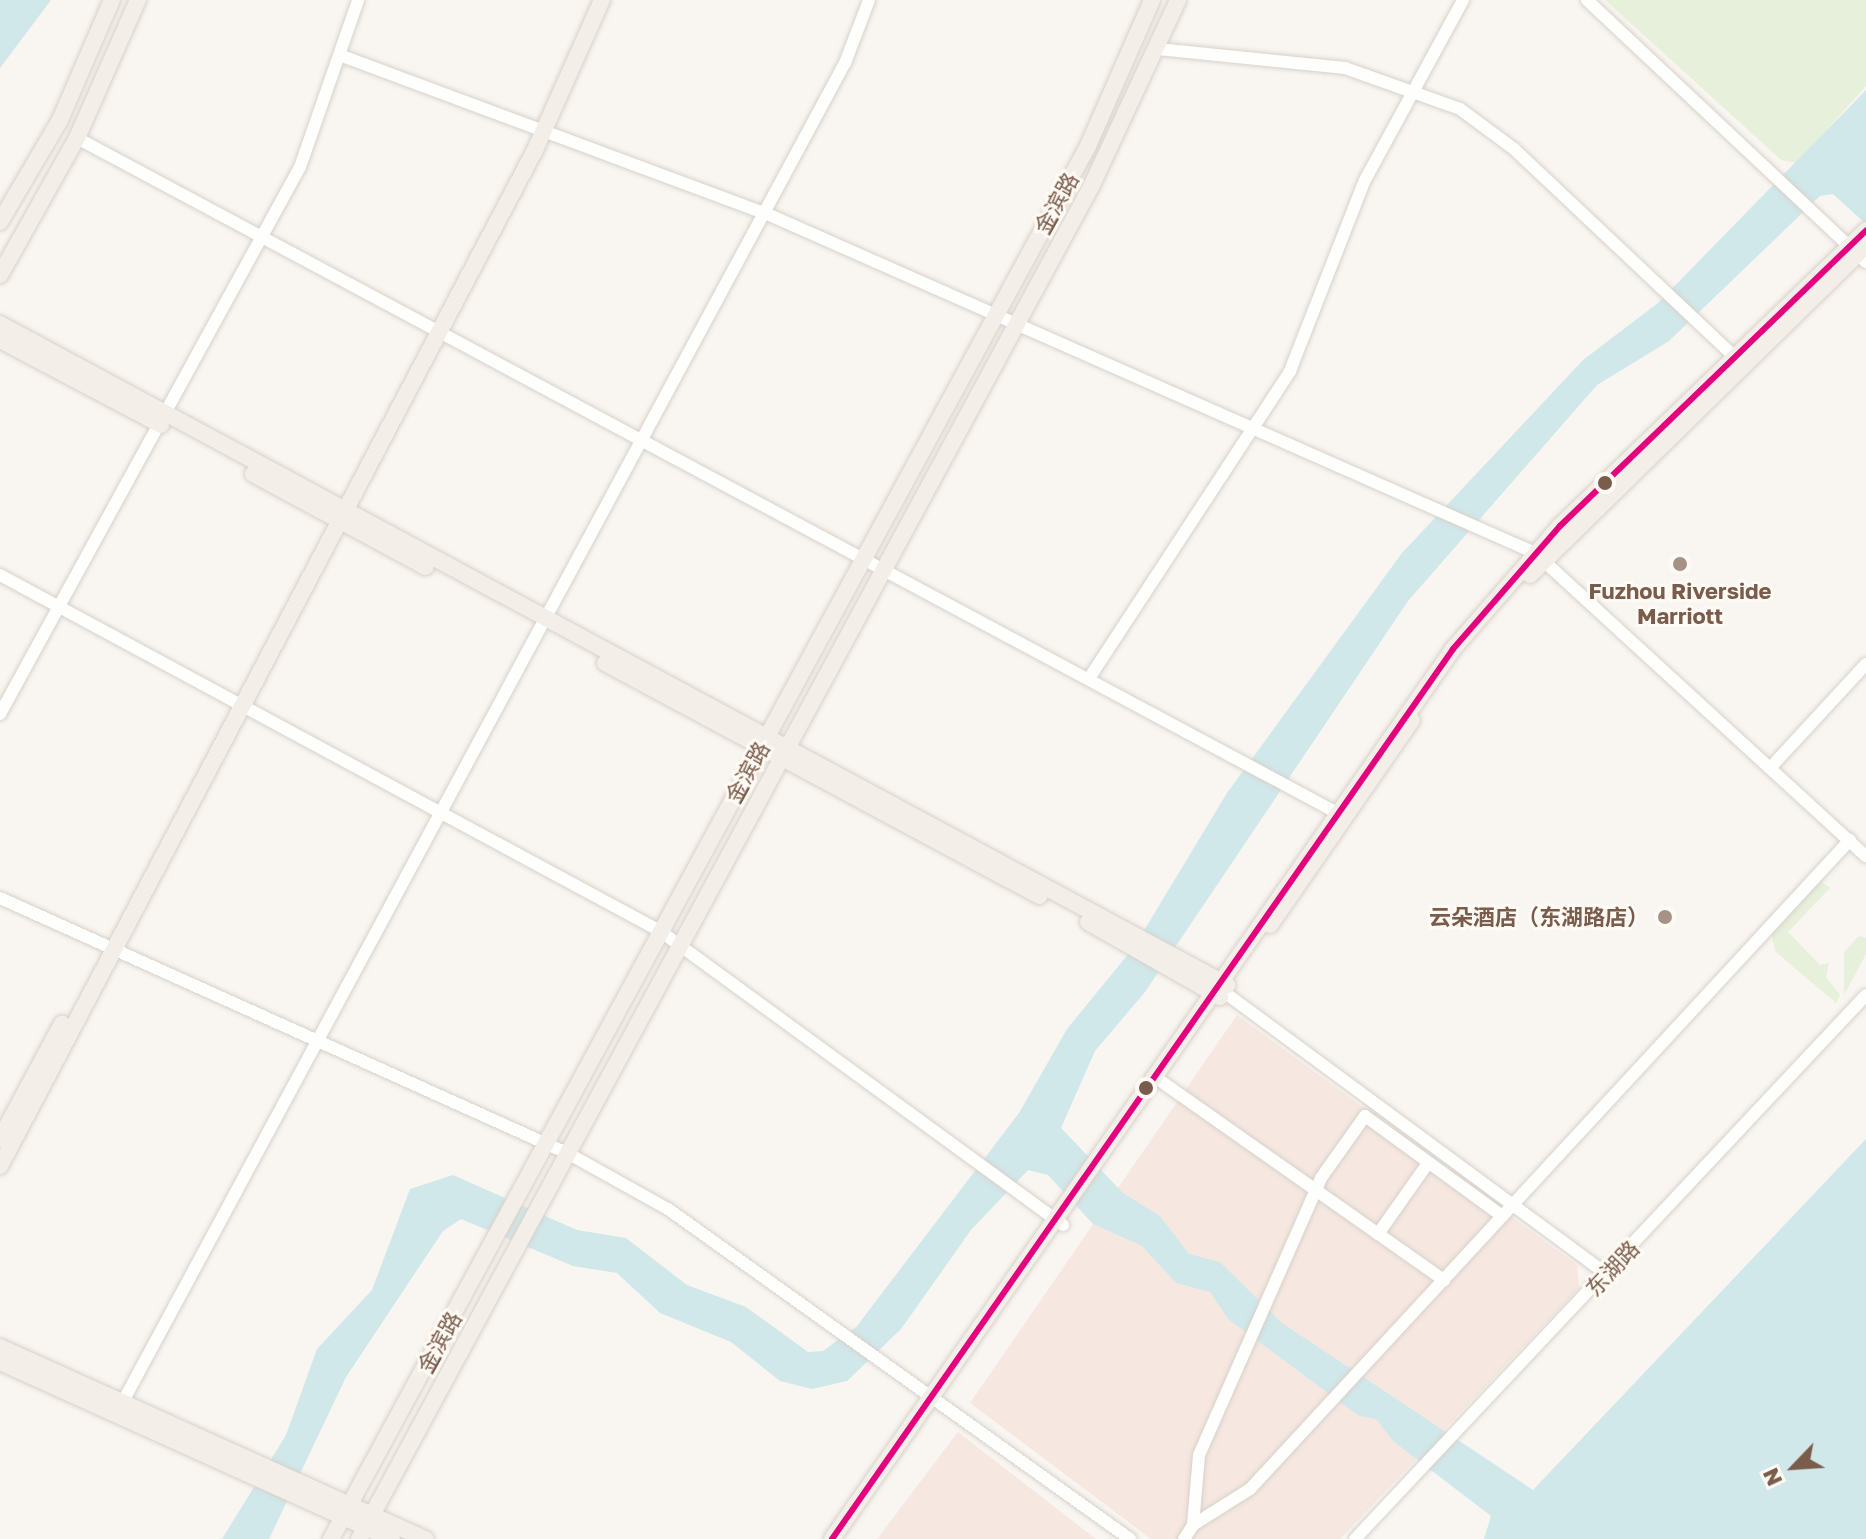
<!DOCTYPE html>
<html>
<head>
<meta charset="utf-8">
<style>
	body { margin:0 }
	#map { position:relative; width:1866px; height:1539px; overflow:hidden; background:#f9f5f0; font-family:"Golos Text","Noto Sans SC",sans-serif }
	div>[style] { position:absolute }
	.commercial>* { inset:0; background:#f6e8e1 }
	.green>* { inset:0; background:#e7f0db }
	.water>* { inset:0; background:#d0e8ea }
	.roads { filter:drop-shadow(0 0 2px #d7d1cb) drop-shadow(0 0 2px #d7d1cb) }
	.minor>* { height:12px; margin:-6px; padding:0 6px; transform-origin:6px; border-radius:6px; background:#fefefd }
	.major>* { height:16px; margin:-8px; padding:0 8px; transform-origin:8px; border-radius:8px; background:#f3eee8 }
	.bus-1>* { height:6px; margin:-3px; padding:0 3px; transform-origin:3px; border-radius:3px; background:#e5007d }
	.dots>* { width:22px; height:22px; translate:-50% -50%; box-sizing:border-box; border:4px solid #fffaf3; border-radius:50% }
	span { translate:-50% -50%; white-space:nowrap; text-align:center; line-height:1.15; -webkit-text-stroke:6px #fffaf3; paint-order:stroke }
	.street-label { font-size:22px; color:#7a5c4d }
	.poi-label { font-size:22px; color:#7a5c4d; font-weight:700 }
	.right { translate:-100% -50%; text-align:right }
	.north { position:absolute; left:1754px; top:1427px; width:80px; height:80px; -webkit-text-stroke:6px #fffaf3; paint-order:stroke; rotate:245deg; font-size:22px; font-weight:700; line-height:32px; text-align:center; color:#7a5c4d }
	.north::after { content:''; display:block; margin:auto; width:28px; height:36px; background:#7a5c4d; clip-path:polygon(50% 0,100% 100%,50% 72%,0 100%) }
</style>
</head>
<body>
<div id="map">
	<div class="commercial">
		<div style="clip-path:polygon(1237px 1015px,1577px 1265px,1579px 1288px,1340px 1539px,1151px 1539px,970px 1403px)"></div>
		<div style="clip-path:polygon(958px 1432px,1096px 1539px,877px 1539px)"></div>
	</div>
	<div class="green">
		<div style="clip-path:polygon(1605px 0,1866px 0,1866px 86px,1797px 163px,1781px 160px)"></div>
		<div style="clip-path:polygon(1819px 880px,1830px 888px,1788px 932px,1820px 965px,1829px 963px,1826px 977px,1840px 995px,1836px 1003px,1775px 951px,1771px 932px)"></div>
		<div style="clip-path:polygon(1859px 936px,1866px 938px,1866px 954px,1844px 995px,1844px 952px)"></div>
	</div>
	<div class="water">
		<div style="clip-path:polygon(0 0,51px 0,0 68px)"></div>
		<div style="clip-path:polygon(1866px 90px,1866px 224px,1833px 194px,1820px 196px,1669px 341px,1597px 385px,1408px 601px,1145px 992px,1095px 1051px,1061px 1128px,1123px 1193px,1160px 1216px,1189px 1254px,1220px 1262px,1282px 1323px,1533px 1490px,1866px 1139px,1866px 1539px,1484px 1539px,1491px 1516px,1393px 1441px,1376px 1419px,1359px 1416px,1228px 1319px,1210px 1292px,1176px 1283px,1142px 1246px,1093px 1224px,1048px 1175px,1028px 1170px,971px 1230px,901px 1329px,847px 1381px,812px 1389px,780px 1381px,731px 1342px,660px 1313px,617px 1273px,573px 1266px,461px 1219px,443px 1231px,346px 1377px,269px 1539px,222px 1539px,286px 1435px,317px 1349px,372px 1290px,410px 1189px,453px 1175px,577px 1230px,626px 1238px,687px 1285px,746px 1307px,808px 1352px,823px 1351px,857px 1326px,1019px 1113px,1067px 1029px,1134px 947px,1227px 793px,1402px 553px,1583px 360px,1658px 303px)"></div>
	</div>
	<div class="roads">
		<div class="minor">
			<div style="left:1587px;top:0;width:383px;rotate:43.2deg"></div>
			<div style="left:1158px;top:49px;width:188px;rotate:5.8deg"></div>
			<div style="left:1345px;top:68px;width:122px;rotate:19.6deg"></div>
			<div style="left:1460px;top:109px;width:67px;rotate:36.5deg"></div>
			<div style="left:1514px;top:149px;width:311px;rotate:43.3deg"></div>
			<div style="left:342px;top:56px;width:451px;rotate:20.4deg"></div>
			<div style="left:765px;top:213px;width:842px;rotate:23.82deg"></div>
			<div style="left:1535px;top:553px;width:449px;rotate:42.5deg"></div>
			<div style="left:77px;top:138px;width:1436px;rotate:28.17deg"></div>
			<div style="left:0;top:575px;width:750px;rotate:28.34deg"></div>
			<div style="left:660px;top:931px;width:499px;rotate:36.1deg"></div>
			<div style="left:1090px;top:677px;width:366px;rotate:-56.8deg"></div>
			<div style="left:1290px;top:371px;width:205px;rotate:-68.6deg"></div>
			<div style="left:1365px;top:180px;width:205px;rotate:-61.4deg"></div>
			<div style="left:0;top:714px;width:624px;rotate:-61.26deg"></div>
			<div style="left:300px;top:167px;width:177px;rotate:-70.8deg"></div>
			<div style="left:1771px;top:767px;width:140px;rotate:-47.3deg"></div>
			<div style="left:0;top:898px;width:624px;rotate:24.22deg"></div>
			<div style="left:569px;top:1154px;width:113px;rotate:29.1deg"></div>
			<div style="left:668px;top:1209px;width:568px;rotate:35.54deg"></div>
			<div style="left:1224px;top:992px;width:475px;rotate:36.4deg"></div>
			<div style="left:1162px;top:1082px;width:345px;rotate:35.1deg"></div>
			<div style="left:1378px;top:1234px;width:87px;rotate:-54.8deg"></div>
			<div style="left:120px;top:1407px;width:1527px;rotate:-61.66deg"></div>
			<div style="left:845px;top:63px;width:67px;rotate:-69.1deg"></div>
			<div style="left:1193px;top:1525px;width:70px;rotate:-85.1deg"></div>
			<div style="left:1199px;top:1455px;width:303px;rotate:-66.2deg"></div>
			<div style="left:1321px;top:1178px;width:76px;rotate:-54.6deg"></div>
			<div style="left:1365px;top:1116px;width:170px;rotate:36.1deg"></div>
			<div style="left:1184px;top:1539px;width:17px;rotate:-57deg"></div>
			<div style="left:1193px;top:1525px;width:67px;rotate:-32.3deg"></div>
			<div style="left:1250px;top:1489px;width:884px;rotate:-47.25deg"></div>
			<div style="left:1355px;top:1539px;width:746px;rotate:-46.79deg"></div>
		</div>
		<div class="major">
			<div style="left:0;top:222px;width:118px;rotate:-59.5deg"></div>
			<div style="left:60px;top:120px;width:131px;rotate:-66.6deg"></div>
			<div style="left:0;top:275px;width:157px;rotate:-60.7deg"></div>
			<div style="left:77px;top:138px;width:151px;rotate:-66.2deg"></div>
			<div style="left:0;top:324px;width:1394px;rotate:28.31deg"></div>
			<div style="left:0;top:340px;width:182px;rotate:27.8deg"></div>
			<div style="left:253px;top:474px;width:196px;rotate:28.3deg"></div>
			<div style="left:1530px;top:575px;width:470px;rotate:-44.4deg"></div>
			<div style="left:605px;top:663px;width:493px;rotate:28.2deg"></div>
			<div style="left:1088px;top:922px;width:152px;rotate:29.6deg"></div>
			<div style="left:1270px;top:925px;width:249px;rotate:-55.3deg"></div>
			<div style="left:0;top:1139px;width:131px;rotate:-61.7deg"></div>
			<div style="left:0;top:1166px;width:1150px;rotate:-62.23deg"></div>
			<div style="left:536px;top:148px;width:162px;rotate:-66deg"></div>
			<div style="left:0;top:1347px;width:467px;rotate:24.3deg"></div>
			<div style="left:0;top:1362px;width:430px;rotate:24.3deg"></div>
			<div style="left:331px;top:1539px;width:1585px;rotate:-61.48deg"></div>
			<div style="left:1088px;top:146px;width:159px;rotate:-66.3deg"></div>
			<div style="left:359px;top:1539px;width:1535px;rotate:-61.57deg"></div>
			<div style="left:1090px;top:189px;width:208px;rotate:-65deg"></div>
			<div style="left:832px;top:1539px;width:1085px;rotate:-55.09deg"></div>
			<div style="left:1453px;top:649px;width:163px;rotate:-49deg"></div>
			<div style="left:1560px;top:526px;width:426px;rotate:-44deg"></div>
		</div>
	</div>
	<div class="bus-1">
		<div style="left:832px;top:1539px;width:1085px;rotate:-55.09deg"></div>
		<div style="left:1453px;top:649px;width:163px;rotate:-49deg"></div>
		<div style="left:1560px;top:526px;width:426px;rotate:-44deg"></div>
	</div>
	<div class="dots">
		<div style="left:1605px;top:483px;background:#7a5c4d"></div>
		<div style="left:1680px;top:564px;background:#a69286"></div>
		<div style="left:1665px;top:917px;background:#a69286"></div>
		<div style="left:1146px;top:1088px;background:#7a5c4d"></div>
	</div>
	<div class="street-label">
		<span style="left:1056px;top:203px;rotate:-61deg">金滨路</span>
		<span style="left:747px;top:772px;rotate:-61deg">金滨路</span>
		<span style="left:1612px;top:1268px;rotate:-47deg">东湖路</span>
		<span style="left:439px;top:1342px;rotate:-61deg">金滨路</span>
	</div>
	<div class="poi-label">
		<span style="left:1680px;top:603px">Fuzhou Riverside<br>Marriott</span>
		<span class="right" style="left:1649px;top:917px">云朵酒店（东湖路店）</span>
	</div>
	<div class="north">N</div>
</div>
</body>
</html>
